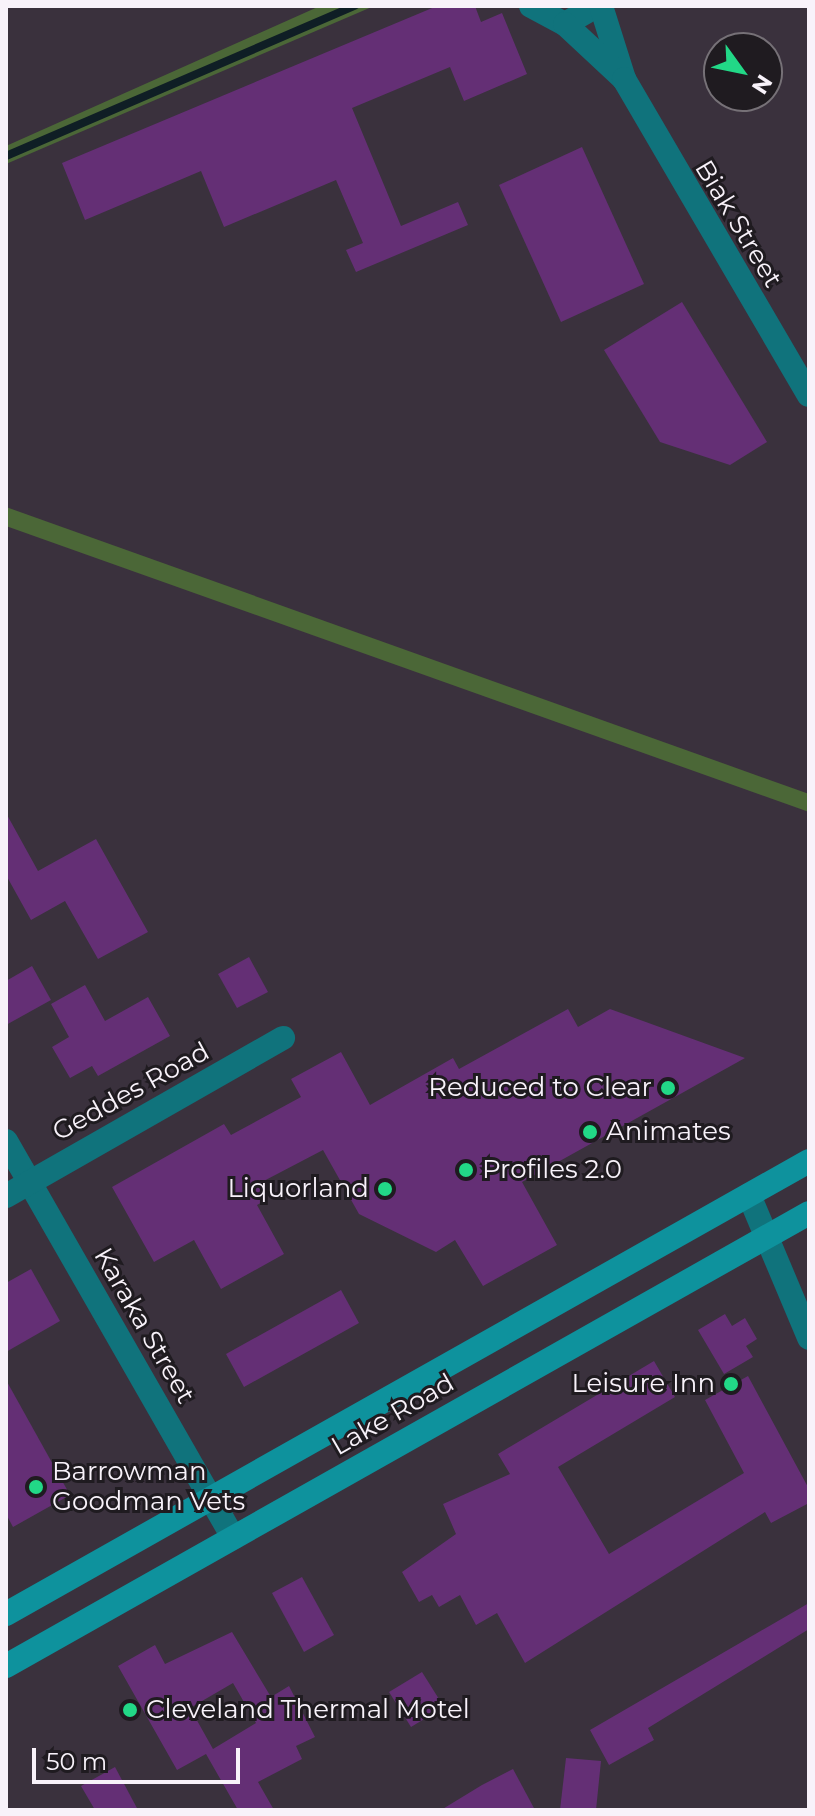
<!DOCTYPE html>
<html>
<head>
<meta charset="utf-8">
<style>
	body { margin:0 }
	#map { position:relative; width:815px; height:1816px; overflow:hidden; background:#3a313d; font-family:Montserrat,sans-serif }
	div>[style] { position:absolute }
	.green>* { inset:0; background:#4b6737 }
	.stream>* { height:8px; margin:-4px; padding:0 4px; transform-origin:4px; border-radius:4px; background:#0f1e25 }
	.building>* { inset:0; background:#642f75 }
	.street>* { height:24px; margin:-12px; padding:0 12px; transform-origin:12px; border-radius:12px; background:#10737c }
	.secondary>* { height:24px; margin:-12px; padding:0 12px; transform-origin:12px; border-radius:12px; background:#0e929d }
	.dots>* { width:22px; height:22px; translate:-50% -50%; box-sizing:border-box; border:4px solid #1f1b20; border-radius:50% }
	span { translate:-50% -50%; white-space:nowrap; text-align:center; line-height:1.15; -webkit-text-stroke:6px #1f1b20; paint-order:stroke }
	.street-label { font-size:26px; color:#f8f2fa }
	.poi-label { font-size:26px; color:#f8f2fa }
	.right { translate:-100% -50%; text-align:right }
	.left { translate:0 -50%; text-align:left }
	.frame { position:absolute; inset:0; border:8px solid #f8f2fa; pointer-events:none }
	.north { position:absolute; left:703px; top:32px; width:80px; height:80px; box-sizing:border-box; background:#1f1b20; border:2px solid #767177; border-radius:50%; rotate:123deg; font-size:22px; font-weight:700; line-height:32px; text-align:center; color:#f8f2fa }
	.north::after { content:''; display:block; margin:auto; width:28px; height:36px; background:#22d887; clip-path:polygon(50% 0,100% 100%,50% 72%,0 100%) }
	.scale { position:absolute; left:32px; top:1748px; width:208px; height:36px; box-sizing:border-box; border:4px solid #f8f2fa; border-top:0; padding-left:10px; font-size:24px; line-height:28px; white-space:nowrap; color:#f8f2fa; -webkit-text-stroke:6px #1f1b20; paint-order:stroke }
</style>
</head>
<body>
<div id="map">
	<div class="green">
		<div style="clip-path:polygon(320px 6px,374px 6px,6px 164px,6px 146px)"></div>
		<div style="clip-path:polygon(6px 507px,809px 794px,809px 812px,6px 526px)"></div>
	</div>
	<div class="stream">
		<div style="left:6px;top:156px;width:380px;rotate:-23.3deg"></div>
	</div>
	<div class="building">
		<div style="clip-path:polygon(437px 6px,475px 6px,481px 22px,502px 13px,527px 74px,464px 101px,450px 67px,352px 108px,401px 226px,458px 202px,468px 225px,356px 272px,346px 250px,363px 243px,336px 180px,224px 227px,201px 171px,85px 220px,62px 163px)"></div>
		<div style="clip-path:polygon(582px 147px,644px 284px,561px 322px,499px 185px)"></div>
		<div style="clip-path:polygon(682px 302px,767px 442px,730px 465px,660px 442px,604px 350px)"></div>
		<div style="clip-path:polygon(6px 813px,38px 871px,96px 839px,148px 932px,98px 959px,65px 901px,31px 920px,6px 875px)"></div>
		<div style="clip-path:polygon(249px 957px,268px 992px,237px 1008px,218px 974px)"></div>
		<div style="clip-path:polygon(32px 966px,51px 1000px,6px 1025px,6px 981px)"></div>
		<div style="clip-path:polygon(85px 985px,105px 1021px,148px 997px,170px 1036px,98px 1076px,92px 1066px,70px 1078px,52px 1047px,69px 1037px,51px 1004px)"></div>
		<div style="clip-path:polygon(568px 1009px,578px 1027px,610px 1009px,745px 1058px,522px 1182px,557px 1245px,483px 1286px,455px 1240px,436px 1252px,359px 1214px,323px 1150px,258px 1184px,266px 1200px,257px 1205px,284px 1254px,221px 1289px,194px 1240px,154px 1262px,112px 1187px,224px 1124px,231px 1135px,301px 1097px,291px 1079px,341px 1052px,370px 1105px,453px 1058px,459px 1069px)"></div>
		<div style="clip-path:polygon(31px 1269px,60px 1321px,6px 1352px,6px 1283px)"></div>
		<div style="clip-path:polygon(341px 1290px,359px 1323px,244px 1387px,226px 1354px)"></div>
		<div style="clip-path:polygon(725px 1314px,732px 1326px,745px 1318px,757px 1339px,746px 1346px,753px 1357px,724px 1374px,698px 1330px)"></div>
		<div style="clip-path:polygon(654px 1361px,675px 1397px,558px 1467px,609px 1554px,744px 1473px,705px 1400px,748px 1376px,809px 1489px,809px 1503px,771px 1523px,765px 1512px,525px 1663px,497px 1613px,476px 1625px,460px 1595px,439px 1607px,432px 1595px,419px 1602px,402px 1572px,456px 1534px,443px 1504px,510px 1474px,498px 1454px)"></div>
		<div style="clip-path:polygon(6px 1380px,70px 1495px,13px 1527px,6px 1514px)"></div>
		<div style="clip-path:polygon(302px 1577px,334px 1635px,304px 1652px,272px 1593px)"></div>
		<div style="clip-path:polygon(809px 1603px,809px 1629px,648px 1728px,654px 1740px,609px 1765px,590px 1730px)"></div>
		<div style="clip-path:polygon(evenodd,232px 1632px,271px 1697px,289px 1686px,315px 1737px,296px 1746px,302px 1759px,258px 1782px,274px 1810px,238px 1810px,206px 1754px,177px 1770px,118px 1666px,155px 1645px,165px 1664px,232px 1632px,233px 1683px,256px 1723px,213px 1749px,190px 1708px,233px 1683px)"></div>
		<div style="clip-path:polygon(422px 1672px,444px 1707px,411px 1727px,389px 1692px)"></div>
		<div style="clip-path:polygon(566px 1758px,601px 1761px,596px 1810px,560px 1810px)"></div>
		<div style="clip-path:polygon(115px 1767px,138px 1810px,95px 1810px,81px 1786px)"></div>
		<div style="clip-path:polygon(513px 1769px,535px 1810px,441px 1810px,482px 1785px)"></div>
	</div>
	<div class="street">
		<div style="left:531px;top:6px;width:38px;rotate:28deg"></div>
		<div style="left:565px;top:24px;width:36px;rotate:-30deg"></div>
		<div style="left:601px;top:6px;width:77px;rotate:72.5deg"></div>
		<div style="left:565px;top:24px;width:81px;rotate:43deg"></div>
		<div style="left:624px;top:79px;width:366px;rotate:59.7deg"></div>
		<div style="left:6px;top:1141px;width:457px;rotate:60.2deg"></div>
		<div style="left:749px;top:1195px;width:155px;rotate:67.2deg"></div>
		<div style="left:6px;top:1196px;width:319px;rotate:-29.7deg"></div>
	</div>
	<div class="secondary">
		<div style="left:6px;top:1614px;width:922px;rotate:-29.43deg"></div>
		<div style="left:6px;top:1666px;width:922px;rotate:-29.43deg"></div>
	</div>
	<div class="dots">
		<div style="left:668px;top:1088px;background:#22d887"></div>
		<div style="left:590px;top:1132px;background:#22d887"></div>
		<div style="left:466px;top:1170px;background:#22d887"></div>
		<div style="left:385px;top:1189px;background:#22d887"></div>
		<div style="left:731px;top:1384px;background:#22d887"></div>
		<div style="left:36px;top:1487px;background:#22d887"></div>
		<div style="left:130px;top:1710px;background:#22d887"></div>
	</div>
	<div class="street-label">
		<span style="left:738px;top:224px;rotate:59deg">Biak Street</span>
		<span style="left:131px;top:1092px;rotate:-29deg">Geddes Road</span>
		<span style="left:144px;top:1326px;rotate:60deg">Karaka Street</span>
		<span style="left:393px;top:1415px;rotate:-30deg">Lake Road</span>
	</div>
	<div class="poi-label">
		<span class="right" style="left:652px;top:1088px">Reduced to Clear</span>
		<span class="left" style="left:606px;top:1132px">Animates</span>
		<span class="left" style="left:482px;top:1170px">Profiles 2.0</span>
		<span class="right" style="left:369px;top:1189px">Liquorland</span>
		<span class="right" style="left:715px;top:1384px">Leisure Inn</span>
		<span class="left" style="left:52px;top:1487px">Barrowman<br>Goodman Vets</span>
		<span class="left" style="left:146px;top:1710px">Cleveland Thermal Motel</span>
	</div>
	<div class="frame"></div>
	<div class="north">N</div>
	<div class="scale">50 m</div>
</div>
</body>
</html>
